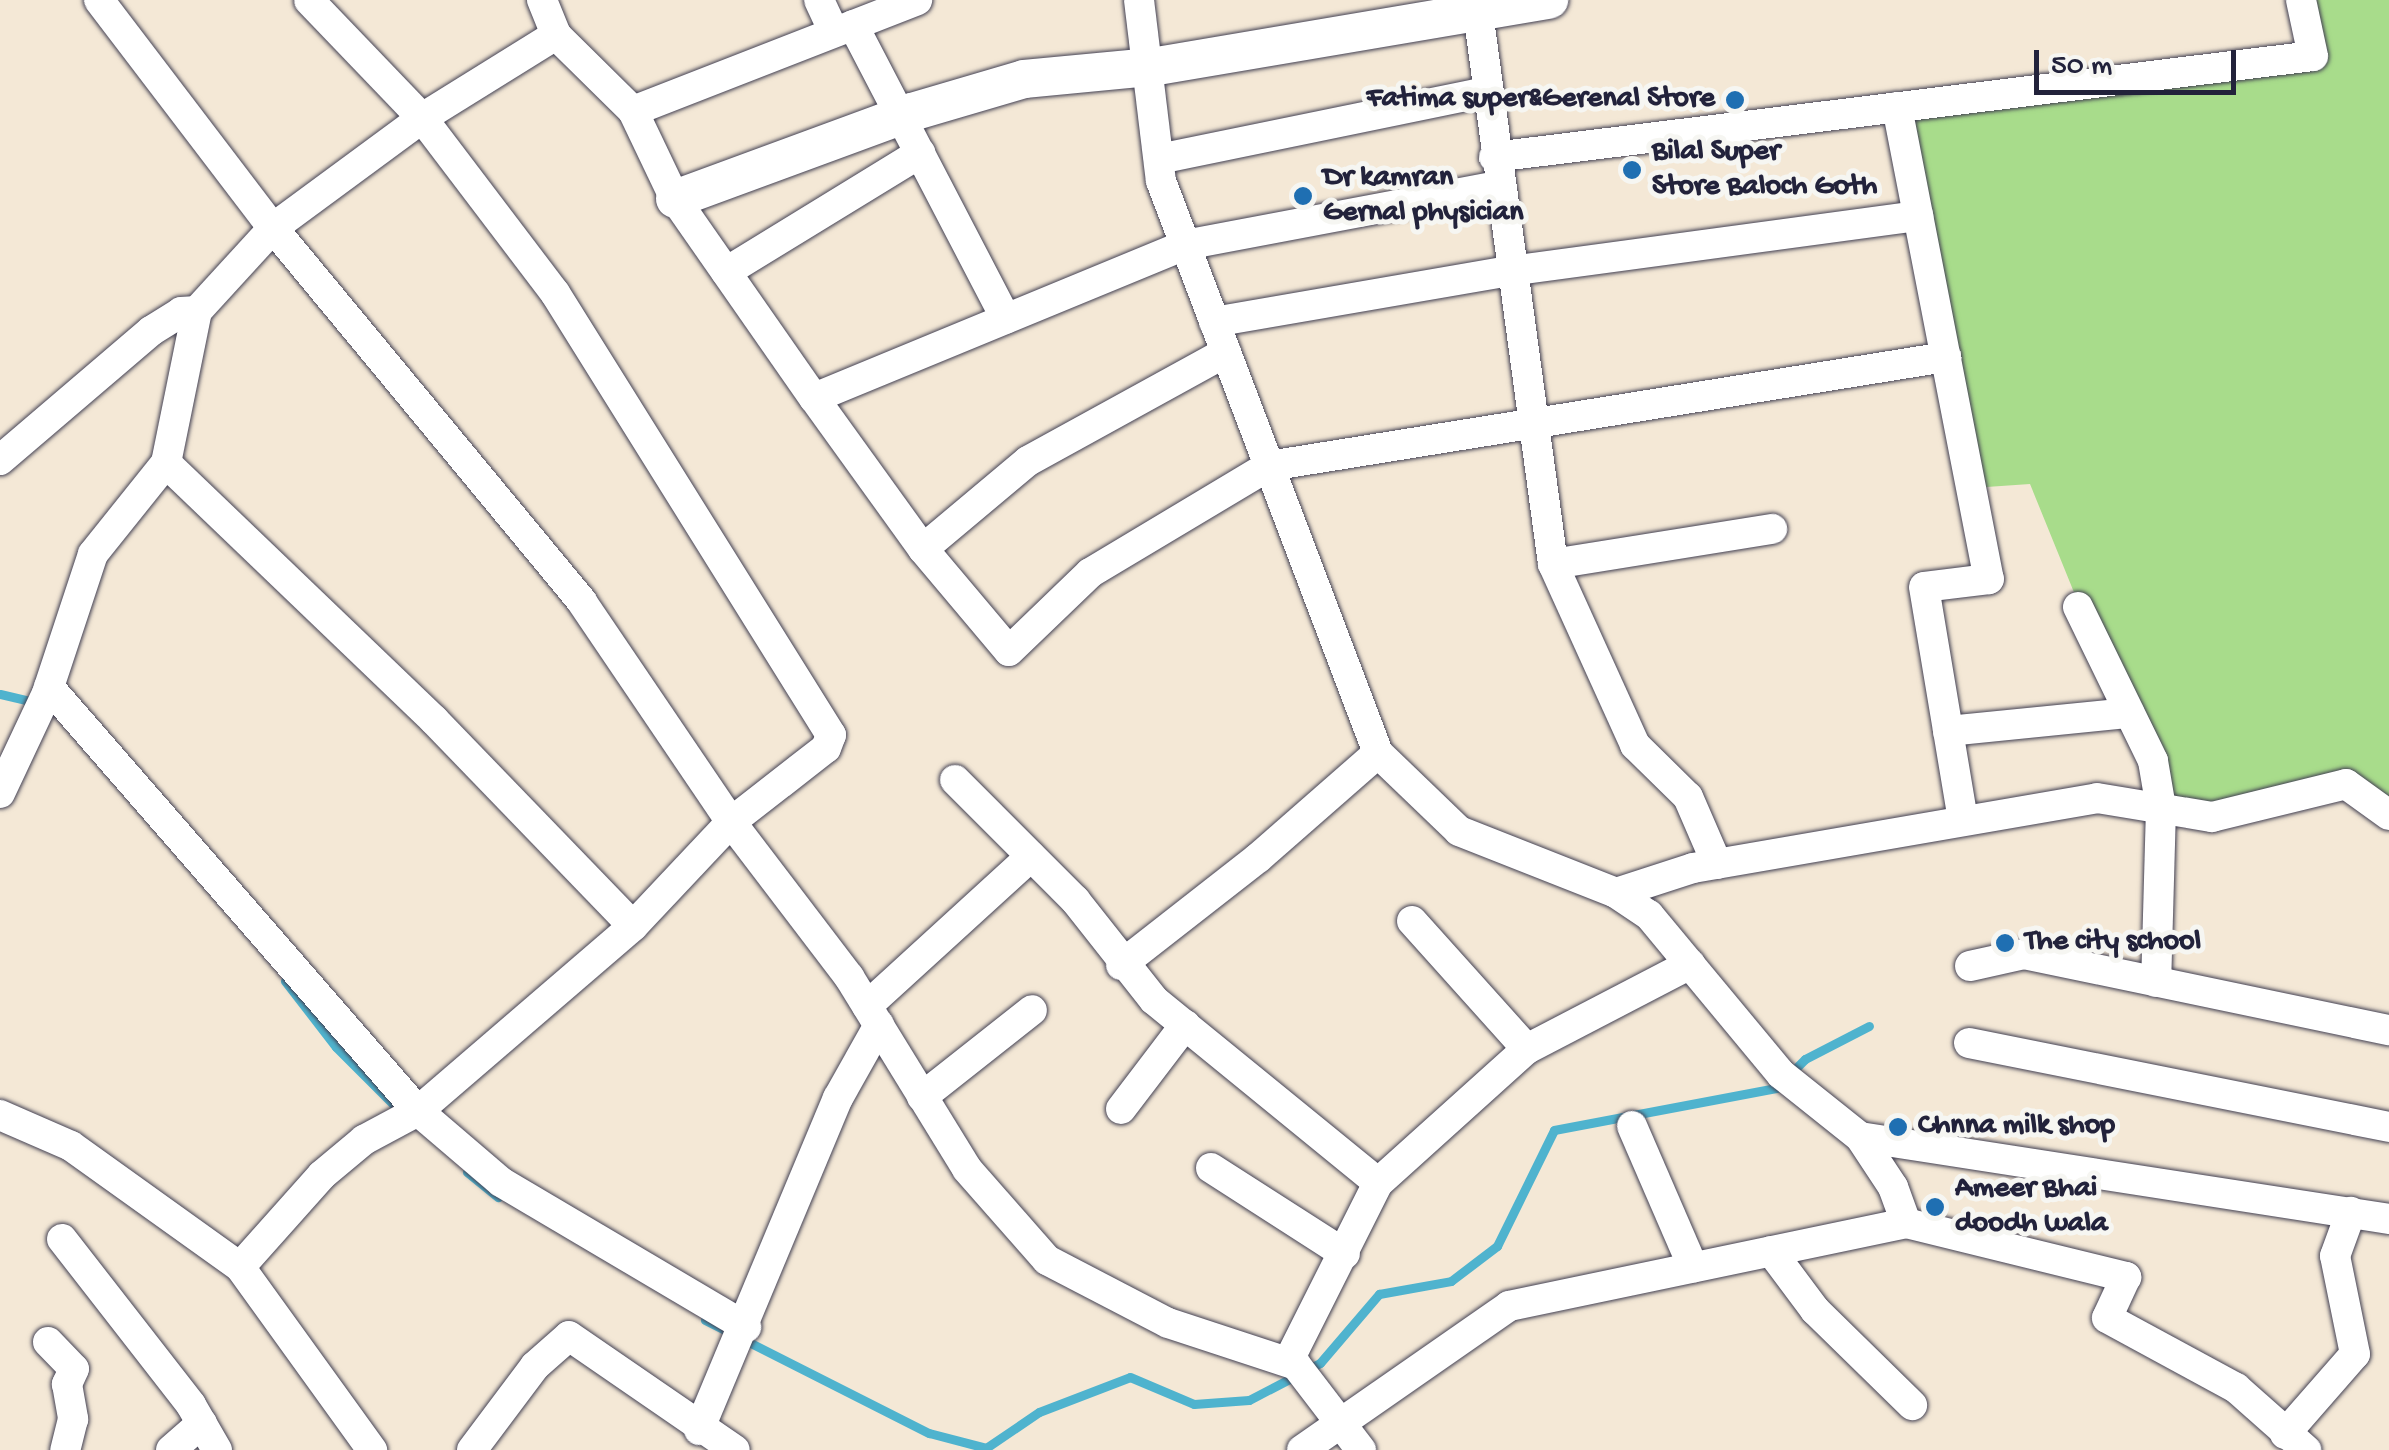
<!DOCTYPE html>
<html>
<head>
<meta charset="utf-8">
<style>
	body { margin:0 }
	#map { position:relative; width:2389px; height:1450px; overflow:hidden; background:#f4e8d6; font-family:"Gochi Hand",sans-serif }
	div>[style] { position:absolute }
	.green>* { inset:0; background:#a8dc8b }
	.stream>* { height:9px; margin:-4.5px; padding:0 4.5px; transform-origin:4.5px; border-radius:4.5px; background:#4fb3ce }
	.roads { filter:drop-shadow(0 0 2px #424052) drop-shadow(0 0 2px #424052) }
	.minor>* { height:30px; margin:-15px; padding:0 15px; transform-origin:15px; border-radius:15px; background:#fff }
	.tertiary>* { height:38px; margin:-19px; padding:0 19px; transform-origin:19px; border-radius:19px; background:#fff }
	.dots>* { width:28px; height:28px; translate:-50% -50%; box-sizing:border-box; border:5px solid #f6f6f2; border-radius:50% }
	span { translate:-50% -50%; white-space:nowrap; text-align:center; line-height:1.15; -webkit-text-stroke:10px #f6f6f2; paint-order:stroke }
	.poi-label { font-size:30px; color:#22223b; font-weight:700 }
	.right { translate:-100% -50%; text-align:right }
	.left { translate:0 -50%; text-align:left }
	.scale { position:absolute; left:2034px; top:50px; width:202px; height:45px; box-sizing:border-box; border:5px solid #22223b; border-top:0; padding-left:12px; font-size:30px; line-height:35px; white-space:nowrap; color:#22223b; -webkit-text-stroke:8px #f6f6f2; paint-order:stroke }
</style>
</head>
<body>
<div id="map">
	<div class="green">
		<div style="clip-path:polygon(2301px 0,2389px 0,2389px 816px,2346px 785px,2162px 809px,2030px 484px,1972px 488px,1896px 108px,2312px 58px)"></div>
	</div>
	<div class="stream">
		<div style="left:0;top:694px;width:39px;rotate:13deg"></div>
		<div style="left:285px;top:981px;width:83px;rotate:52.3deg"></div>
		<div style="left:336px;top:1047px;width:86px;rotate:45deg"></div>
		<div style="left:467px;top:1172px;width:40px;rotate:39deg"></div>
		<div style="left:705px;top:1320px;width:251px;rotate:26.8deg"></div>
		<div style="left:929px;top:1433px;width:59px;rotate:14.7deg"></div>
		<div style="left:986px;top:1448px;width:64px;rotate:-34.2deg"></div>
		<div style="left:1039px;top:1412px;width:97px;rotate:-21deg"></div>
		<div style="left:1130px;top:1377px;width:69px;rotate:22.9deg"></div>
		<div style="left:1194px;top:1404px;width:55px;rotate:-4.2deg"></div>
		<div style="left:1249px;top:1400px;width:80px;rotate:-27.5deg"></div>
		<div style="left:1320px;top:1363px;width:91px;rotate:-49.5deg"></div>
		<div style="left:1379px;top:1294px;width:73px;rotate:-10.2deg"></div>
		<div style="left:1451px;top:1281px;width:58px;rotate:-37.3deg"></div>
		<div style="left:1497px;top:1246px;width:129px;rotate:-63.8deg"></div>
		<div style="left:1554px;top:1130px;width:226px;rotate:-10.7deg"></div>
		<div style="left:1776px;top:1088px;width:41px;rotate:-45deg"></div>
		<div style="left:1805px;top:1059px;width:72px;rotate:-27.3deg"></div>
	</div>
	<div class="roads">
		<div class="minor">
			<div style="left:99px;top:0;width:287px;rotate:52.7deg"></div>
			<div style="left:273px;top:228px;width:485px;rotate:50.4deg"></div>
			<div style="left:582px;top:602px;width:266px;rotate:55.9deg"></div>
			<div style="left:731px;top:822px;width:195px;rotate:52.7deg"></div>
			<div style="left:849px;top:977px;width:225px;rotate:58.4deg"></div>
			<div style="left:967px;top:1169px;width:121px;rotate:48.7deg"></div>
			<div style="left:1047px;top:1260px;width:136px;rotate:27.5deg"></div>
			<div style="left:1168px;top:1323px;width:135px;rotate:18.2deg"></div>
			<div style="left:1296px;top:1365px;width:107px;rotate:52.6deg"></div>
			<div style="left:542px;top:0;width:38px;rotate:68deg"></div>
			<div style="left:556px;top:35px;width:108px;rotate:44.6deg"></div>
			<div style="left:633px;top:111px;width:98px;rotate:64.5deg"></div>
			<div style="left:675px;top:199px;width:243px;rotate:55.1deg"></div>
			<div style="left:814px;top:398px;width:186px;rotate:54.2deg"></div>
			<div style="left:923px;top:549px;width:133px;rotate:49.9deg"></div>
			<div style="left:1009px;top:651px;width:112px;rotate:-43.9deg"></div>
			<div style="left:1090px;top:573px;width:209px;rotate:-30.9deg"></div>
			<div style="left:1269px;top:466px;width:686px;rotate:-9.15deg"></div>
			<div style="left:819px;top:0;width:35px;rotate:65deg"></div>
			<div style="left:1139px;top:0;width:182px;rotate:83.1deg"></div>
			<div style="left:1161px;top:181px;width:612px;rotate:69.22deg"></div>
			<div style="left:1378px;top:753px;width:112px;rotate:43.9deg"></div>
			<div style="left:1459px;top:831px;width:169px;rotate:21.5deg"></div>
			<div style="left:1616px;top:893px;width:40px;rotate:34deg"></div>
			<div style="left:1649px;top:915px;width:207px;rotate:50.3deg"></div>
			<div style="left:1781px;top:1074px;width:101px;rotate:38.6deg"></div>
			<div style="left:1860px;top:1137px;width:60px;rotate:56.6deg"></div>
			<div style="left:1893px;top:1187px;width:38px;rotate:70deg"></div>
			<div style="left:1478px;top:12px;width:557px;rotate:82.26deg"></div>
			<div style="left:1553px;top:564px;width:199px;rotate:65.6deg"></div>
			<div style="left:1635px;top:745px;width:74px;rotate:44.5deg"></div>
			<div style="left:1688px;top:797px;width:73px;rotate:66.6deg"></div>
			<div style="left:853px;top:25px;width:331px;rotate:62.5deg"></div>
			<div style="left:1897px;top:107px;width:481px;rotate:79deg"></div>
			<div style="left:1989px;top:579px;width:65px;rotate:173deg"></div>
			<div style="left:1924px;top:587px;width:236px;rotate:80.5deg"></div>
			<div style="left:633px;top:111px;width:305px;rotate:-21.3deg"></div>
			<div style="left:1494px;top:157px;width:825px;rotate:-7.03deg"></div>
			<div style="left:2313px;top:56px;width:57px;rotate:-102.1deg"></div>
			<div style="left:1159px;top:159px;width:334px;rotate:-11.6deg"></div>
			<div style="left:726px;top:272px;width:228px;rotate:-31.5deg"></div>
			<div style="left:1214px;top:322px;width:300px;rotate:-9.8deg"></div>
			<div style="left:1510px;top:271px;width:412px;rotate:-7.7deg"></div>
			<div style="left:814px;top:398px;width:401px;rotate:-22.4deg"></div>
			<div style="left:1185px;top:245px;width:318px;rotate:-10.7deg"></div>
			<div style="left:0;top:460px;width:199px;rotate:-40.5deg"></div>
			<div style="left:151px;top:331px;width:36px;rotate:-32deg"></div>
			<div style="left:181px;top:312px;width:16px;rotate:-4deg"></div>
			<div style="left:166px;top:463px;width:371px;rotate:43.8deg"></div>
			<div style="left:434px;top:720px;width:286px;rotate:46deg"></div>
			<div style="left:923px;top:549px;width:137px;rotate:-40deg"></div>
			<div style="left:1028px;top:461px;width:226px;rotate:-28.8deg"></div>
			<div style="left:1553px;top:564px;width:222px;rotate:-9.1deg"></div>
			<div style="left:2078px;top:607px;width:171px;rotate:64deg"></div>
			<div style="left:2153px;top:761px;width:48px;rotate:80.3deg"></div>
			<div style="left:2161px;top:808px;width:174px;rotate:91.6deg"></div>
			<div style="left:49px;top:687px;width:562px;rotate:48.97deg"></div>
			<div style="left:418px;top:1111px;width:109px;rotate:40.5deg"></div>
			<div style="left:501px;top:1182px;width:285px;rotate:30.6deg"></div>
			<div style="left:1948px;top:731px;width:182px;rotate:-5.7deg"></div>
			<div style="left:955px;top:780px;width:170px;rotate:45deg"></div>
			<div style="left:1075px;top:900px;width:127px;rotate:51.7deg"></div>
			<div style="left:1154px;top:1000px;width:289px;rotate:39.2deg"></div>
			<div style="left:0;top:793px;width:110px;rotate:-64.8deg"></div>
			<div style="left:47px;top:693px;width:146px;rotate:-71.7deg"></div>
			<div style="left:93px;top:554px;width:117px;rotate:-51.3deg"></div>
			<div style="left:166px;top:463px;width:155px;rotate:-78.5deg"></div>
			<div style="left:197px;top:311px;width:113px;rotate:-47.5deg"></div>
			<div style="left:273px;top:228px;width:185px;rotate:-36.4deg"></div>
			<div style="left:422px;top:118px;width:158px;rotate:-31.8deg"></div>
			<div style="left:1616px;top:893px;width:81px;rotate:-18deg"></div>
			<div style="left:1693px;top:868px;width:410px;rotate:-9.8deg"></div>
			<div style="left:2097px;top:798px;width:117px;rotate:9.4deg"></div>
			<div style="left:2212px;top:817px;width:138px;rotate:-13.8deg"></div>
			<div style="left:2346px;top:784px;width:53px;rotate:35.8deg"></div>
			<div style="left:1412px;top:921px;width:172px;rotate:48.1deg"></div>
			<div style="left:1121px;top:965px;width:174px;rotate:-38deg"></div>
			<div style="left:1258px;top:858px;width:159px;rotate:-41.2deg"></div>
			<div style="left:1970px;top:966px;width:55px;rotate:-12.5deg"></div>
			<div style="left:2024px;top:954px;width:373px;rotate:11.8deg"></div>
			<div style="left:867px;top:1006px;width:222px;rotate:-42.4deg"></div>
			<div style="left:1969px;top:1043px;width:428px;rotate:11.3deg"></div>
			<div style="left:922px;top:1097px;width:140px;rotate:-38.3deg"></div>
			<div style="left:1121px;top:1109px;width:106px;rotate:-52.7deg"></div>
			<div style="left:0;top:1115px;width:77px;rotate:23.6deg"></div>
			<div style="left:71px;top:1146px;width:208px;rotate:35.6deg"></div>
			<div style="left:240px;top:1267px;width:226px;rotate:54.2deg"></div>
			<div style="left:1632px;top:1126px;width:154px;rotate:66.6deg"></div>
			<div style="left:1860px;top:1137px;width:535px;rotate:8.81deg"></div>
			<div style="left:1211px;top:1168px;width:159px;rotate:32.7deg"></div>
			<div style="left:62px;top:1239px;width:210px;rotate:52.1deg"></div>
			<div style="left:191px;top:1405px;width:52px;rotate:60deg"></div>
			<div style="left:1771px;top:1251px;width:74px;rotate:53.3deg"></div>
			<div style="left:1815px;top:1310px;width:136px;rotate:44.4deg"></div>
			<div style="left:240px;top:1267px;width:123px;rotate:-48.3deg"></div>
			<div style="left:322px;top:1175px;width:55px;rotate:-39.8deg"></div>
			<div style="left:364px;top:1140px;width:61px;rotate:-28.2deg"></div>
			<div style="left:418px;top:1111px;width:284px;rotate:-40.7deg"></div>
			<div style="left:633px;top:926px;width:143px;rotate:-46.7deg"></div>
			<div style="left:731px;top:822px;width:120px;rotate:-37.9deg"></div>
			<div style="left:826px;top:748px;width:14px;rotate:-69deg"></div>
			<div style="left:831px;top:735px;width:521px;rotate:-121.98deg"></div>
			<div style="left:555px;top:293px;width:220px;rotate:-127.2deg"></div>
			<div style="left:422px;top:118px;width:163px;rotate:-133.8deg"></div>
			<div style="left:48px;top:1342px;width:37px;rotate:46deg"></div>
			<div style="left:74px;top:1369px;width:17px;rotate:115deg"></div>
			<div style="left:67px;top:1384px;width:36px;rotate:80deg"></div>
			<div style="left:73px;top:1419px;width:32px;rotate:104deg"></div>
			<div style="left:1289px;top:1360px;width:198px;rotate:-63.3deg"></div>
			<div style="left:1378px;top:1183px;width:200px;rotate:-42deg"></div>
			<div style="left:1527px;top:1049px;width:184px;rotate:-27.5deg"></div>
			<div style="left:699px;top:1430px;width:360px;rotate:-67.3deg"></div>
			<div style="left:838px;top:1098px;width:84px;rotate:-60.7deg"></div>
			<div style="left:2285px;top:1434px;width:106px;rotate:-48.8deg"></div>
			<div style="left:2355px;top:1354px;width:100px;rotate:-101.5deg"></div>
			<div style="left:2335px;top:1256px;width:47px;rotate:-70deg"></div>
			<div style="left:171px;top:1450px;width:41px;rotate:-41.1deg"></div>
			<div style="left:472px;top:1450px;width:105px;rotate:-53.1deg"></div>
			<div style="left:535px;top:1366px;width:45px;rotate:-41.4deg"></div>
			<div style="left:569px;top:1336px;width:201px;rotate:34.5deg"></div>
			<div style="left:1302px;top:1450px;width:252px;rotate:-34.8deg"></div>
			<div style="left:1509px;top:1306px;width:406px;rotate:-11.8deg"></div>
			<div style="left:1906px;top:1223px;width:227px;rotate:13.8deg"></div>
			<div style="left:2126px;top:1277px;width:45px;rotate:114.9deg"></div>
			<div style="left:2107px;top:1318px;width:147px;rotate:28.5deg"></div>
			<div style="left:2236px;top:1388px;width:94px;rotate:41.5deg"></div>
		</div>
		<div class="tertiary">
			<div style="left:675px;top:199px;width:252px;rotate:-20.2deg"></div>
			<div style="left:912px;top:112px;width:117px;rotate:-16.4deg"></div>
			<div style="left:1024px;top:79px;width:128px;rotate:-5.4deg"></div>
			<div style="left:1151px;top:67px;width:404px;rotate:-9.6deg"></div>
		</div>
	</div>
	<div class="dots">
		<div style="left:1735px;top:100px;background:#1f6fb2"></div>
		<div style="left:1632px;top:170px;background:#1f6fb2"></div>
		<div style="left:1303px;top:196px;background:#1f6fb2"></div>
		<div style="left:2005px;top:943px;background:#1f6fb2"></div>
		<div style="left:1898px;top:1127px;background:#1f6fb2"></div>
		<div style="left:1935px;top:1207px;background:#1f6fb2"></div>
	</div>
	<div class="poi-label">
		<span class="right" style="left:1715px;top:100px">Fatima super&amp;Gerenal Store</span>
		<span class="left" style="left:1652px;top:170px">Bilal Super<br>Store Baloch Goth</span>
		<span class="left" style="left:1323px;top:196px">Dr kamran<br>Gernal physician</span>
		<span class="left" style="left:2025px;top:943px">The city school</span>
		<span class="left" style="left:1918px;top:1127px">Chnna milk shop</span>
		<span class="left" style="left:1955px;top:1207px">Ameer Bhai<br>doodh wala</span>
	</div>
	<div class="scale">50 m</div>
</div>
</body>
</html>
